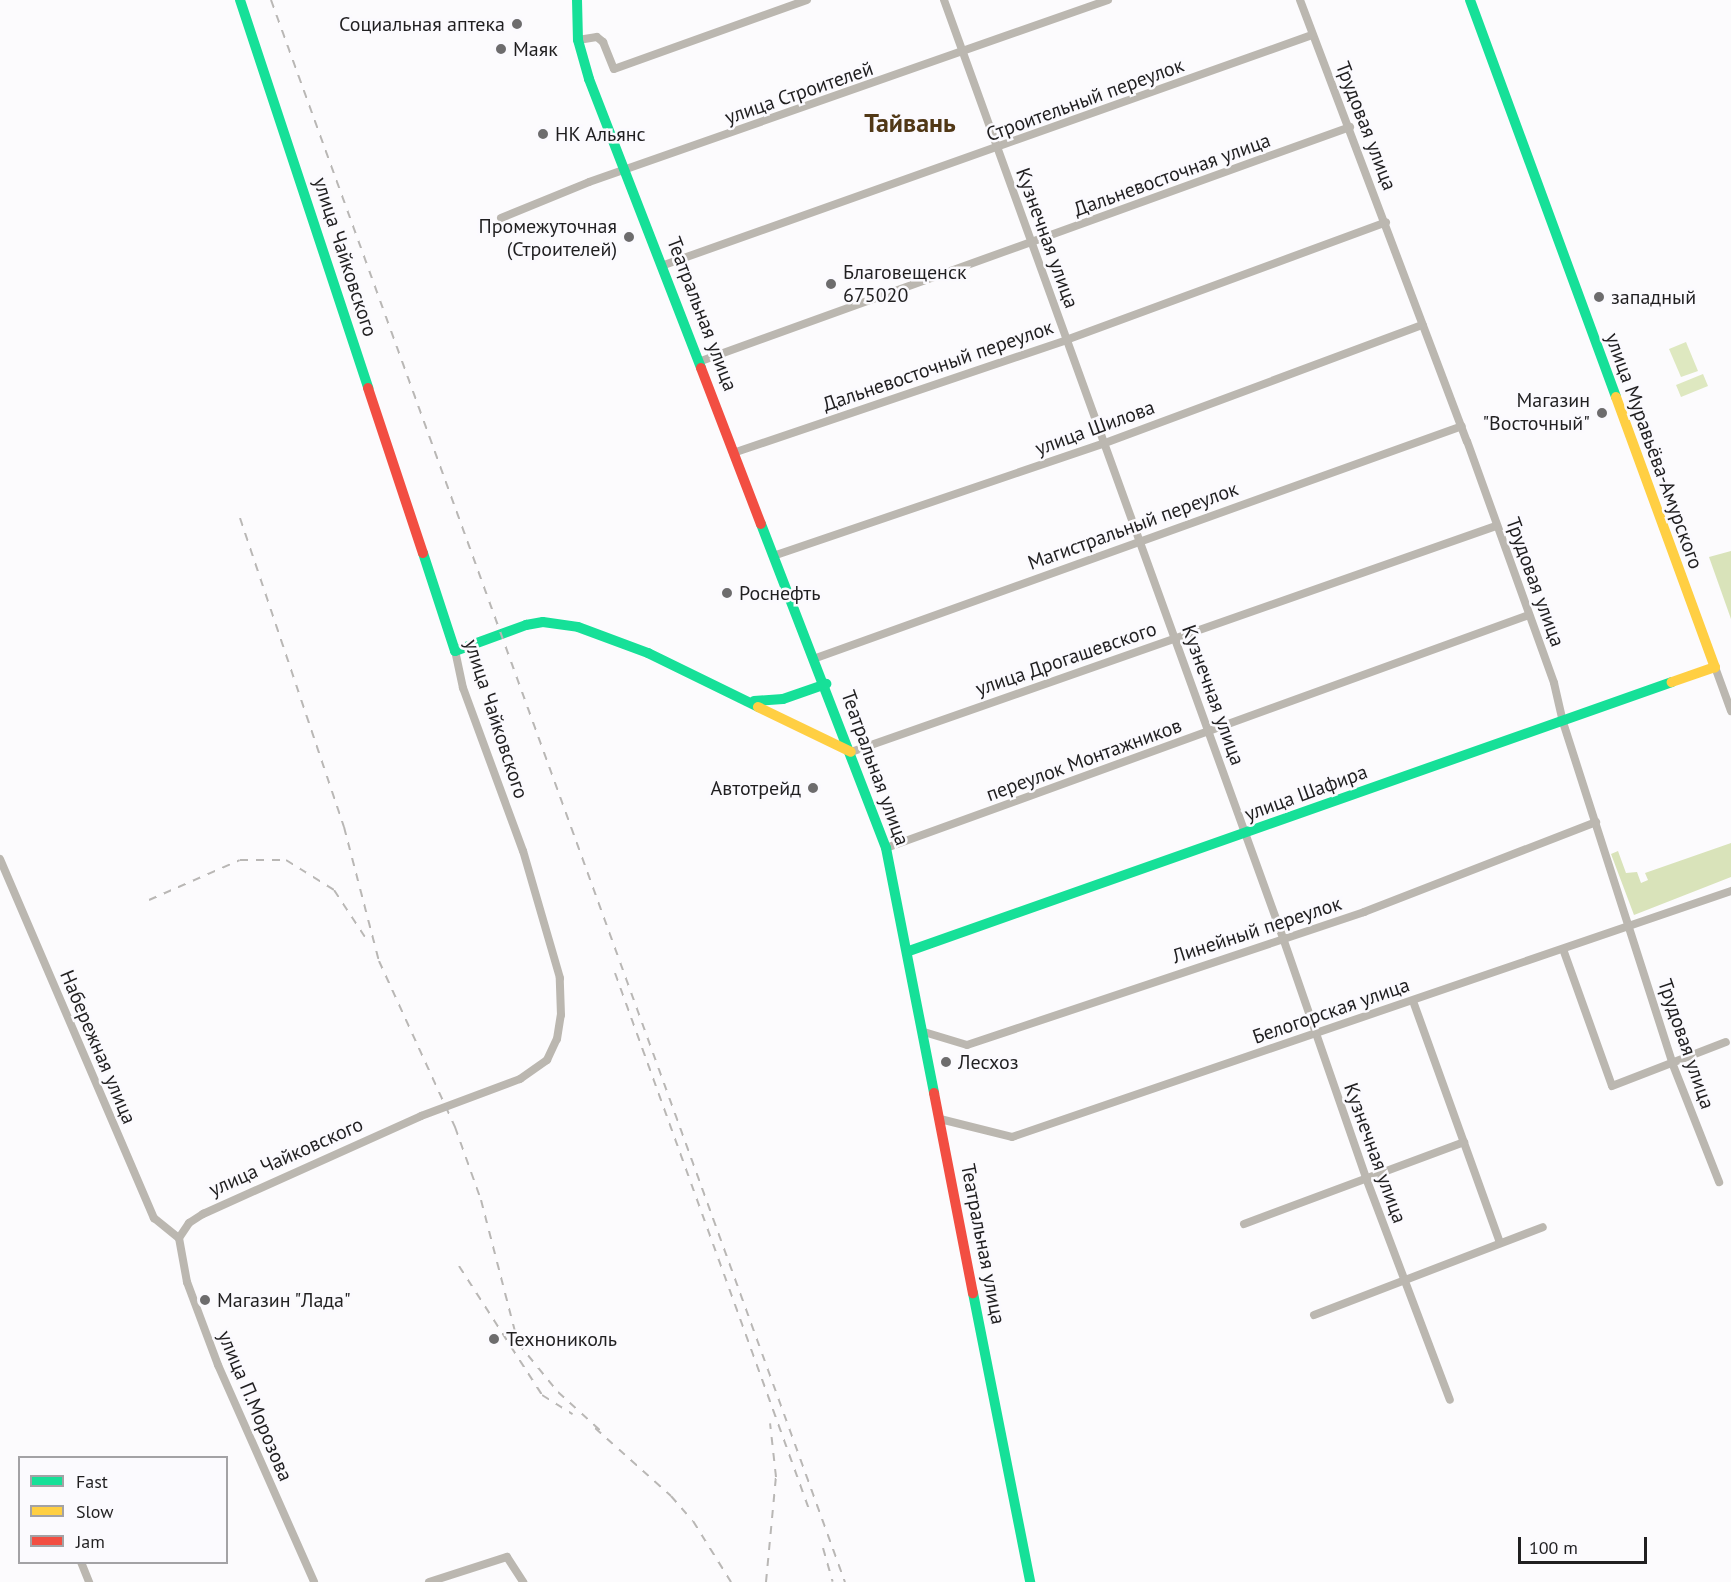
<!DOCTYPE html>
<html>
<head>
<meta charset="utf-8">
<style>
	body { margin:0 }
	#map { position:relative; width:1731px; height:1582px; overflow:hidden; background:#fcfbfd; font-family:"PT Sans",sans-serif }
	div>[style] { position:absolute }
	.green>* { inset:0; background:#dee8c0 }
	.forest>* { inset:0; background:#d9e3ba }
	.street>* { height:8px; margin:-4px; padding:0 4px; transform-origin:4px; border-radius:4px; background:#bbb7b0 }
	.fast>* { height:10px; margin:-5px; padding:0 5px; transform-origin:5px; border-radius:5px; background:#16e098 }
	.slow>* { height:10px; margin:-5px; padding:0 5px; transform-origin:5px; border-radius:5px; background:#ffcf43 }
	.jam>* { height:10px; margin:-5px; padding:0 5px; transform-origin:5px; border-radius:5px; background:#f24e42 }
	.rail>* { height:2px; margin-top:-1px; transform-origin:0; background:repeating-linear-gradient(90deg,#b9b7b5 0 8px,transparent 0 16px) }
	.dots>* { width:16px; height:16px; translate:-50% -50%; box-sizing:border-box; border:3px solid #fbfafe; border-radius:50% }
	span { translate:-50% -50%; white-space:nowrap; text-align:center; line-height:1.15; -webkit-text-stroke:5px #fbfafe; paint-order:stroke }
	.poi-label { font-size:20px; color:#201f20 }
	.right { translate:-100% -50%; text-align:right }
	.left { translate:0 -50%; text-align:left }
	.street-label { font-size:20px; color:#201f20 }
	.district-label { font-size:26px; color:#513816; font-weight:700 }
	.legend { position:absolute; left:18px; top:1456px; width:210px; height:108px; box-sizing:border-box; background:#fbfafe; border:2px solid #a3a2a5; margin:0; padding:8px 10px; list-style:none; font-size:18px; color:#201f20 }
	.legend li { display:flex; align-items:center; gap:12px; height:30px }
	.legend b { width:30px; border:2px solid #a3a2a5 }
	.scale { position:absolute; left:1518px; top:1537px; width:129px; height:27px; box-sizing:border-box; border:3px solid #201f20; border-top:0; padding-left:8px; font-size:18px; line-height:21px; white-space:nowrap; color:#201f20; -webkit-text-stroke:4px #fbfafe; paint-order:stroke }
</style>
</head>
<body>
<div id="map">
	<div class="green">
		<div style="clip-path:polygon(1686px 342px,1698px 371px,1681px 377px,1669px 349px)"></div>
		<div style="clip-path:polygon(1703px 374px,1708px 386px,1681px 397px,1676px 385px)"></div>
	</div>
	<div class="forest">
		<div style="clip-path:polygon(1731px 551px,1731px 619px,1709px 557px)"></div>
		<div style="clip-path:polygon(1731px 843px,1731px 877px,1634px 915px,1611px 854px,1618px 851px,1626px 873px,1637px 872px,1641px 883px,1648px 880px,1645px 873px)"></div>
	</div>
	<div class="street">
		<div style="left:944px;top:0;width:997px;rotate:70.13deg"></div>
		<div style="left:1283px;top:938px;width:254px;rotate:70.9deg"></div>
		<div style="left:1366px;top:1178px;width:237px;rotate:69.3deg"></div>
		<div style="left:1300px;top:0;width:472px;rotate:69.3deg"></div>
		<div style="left:1467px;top:441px;width:257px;rotate:70.2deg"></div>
		<div style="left:1554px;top:683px;width:37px;rotate:77deg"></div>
		<div style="left:1562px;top:719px;width:363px;rotate:72.2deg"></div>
		<div style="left:1673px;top:1065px;width:126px;rotate:68.5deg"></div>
		<div style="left:578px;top:40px;width:19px;rotate:-9deg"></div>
		<div style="left:597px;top:37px;width:8px;rotate:40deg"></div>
		<div style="left:603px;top:42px;width:29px;rotate:68deg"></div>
		<div style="left:614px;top:69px;width:205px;rotate:-19.7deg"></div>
		<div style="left:501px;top:218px;width:95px;rotate:-22.2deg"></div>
		<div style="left:589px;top:182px;width:550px;rotate:-19.32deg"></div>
		<div style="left:664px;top:265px;width:688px;rotate:-19.54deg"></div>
		<div style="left:701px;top:361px;width:690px;rotate:-19.83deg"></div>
		<div style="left:736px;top:452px;width:348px;rotate:-18.7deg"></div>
		<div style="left:1066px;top:340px;width:341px;rotate:-20.2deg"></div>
		<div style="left:776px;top:555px;width:348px;rotate:-18.8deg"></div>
		<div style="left:1105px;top:443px;width:339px;rotate:-20.4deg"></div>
		<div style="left:816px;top:658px;width:686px;rotate:-19.75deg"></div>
		<div style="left:1715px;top:667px;width:47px;rotate:70deg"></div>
		<div style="left:851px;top:752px;width:683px;rotate:-19.31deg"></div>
		<div style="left:886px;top:848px;width:684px;rotate:-19.92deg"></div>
		<div style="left:0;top:859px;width:391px;rotate:66.8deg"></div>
		<div style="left:154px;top:1218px;width:32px;rotate:39deg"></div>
		<div style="left:1563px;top:949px;width:145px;rotate:70.3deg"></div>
		<div style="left:1612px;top:1086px;width:122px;rotate:-21.1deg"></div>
		<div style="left:1413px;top:1001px;width:257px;rotate:70.2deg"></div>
		<div style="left:924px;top:1032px;width:45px;rotate:16.8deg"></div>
		<div style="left:967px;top:1045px;width:419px;rotate:-18.5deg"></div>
		<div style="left:1364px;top:912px;width:249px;rotate:-21.2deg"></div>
		<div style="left:940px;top:1119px;width:74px;rotate:14deg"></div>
		<div style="left:1012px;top:1137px;width:760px;rotate:-18.89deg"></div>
		<div style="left:1244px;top:1224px;width:235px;rotate:-20.4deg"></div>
		<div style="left:179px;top:1238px;width:18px;rotate:-56deg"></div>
		<div style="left:189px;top:1223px;width:17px;rotate:-33deg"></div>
		<div style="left:203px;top:1214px;width:239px;rotate:-24.2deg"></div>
		<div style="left:421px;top:1116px;width:106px;rotate:-20.5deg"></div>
		<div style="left:520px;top:1079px;width:33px;rotate:-35deg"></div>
		<div style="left:547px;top:1060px;width:23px;rotate:-65deg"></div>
		<div style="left:557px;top:1039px;width:24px;rotate:-81deg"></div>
		<div style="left:561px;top:1015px;width:37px;rotate:-92deg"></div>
		<div style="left:560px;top:978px;width:132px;rotate:-106.2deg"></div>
		<div style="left:523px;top:851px;width:174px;rotate:-110.2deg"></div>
		<div style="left:463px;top:688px;width:38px;rotate:-102deg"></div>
		<div style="left:179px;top:1238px;width:45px;rotate:79.7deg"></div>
		<div style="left:187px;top:1282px;width:89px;rotate:69.5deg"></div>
		<div style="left:218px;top:1365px;width:237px;rotate:66.1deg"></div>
		<div style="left:1314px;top:1315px;width:245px;rotate:-21deg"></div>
		<div style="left:81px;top:1562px;width:22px;rotate:68deg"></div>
		<div style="left:429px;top:1582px;width:82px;rotate:-17.8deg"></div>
		<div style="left:507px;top:1557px;width:30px;rotate:57deg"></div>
	</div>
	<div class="fast">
		<div style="left:240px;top:0;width:409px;rotate:71.7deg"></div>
		<div style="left:577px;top:0;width:40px;rotate:88.6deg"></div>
		<div style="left:578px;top:40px;width:41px;rotate:74.2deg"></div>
		<div style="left:589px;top:79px;width:310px;rotate:68.8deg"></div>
		<div style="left:1470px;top:0;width:423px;rotate:69.8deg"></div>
		<div style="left:761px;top:524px;width:347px;rotate:68.9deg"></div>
		<div style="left:886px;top:848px;width:250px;rotate:78.9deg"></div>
		<div style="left:423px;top:553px;width:103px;rotate:71.9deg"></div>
		<div style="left:455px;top:651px;width:76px;rotate:-20.1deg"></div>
		<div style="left:526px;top:625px;width:17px;rotate:-10deg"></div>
		<div style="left:543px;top:622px;width:35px;rotate:8deg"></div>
		<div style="left:578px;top:627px;width:75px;rotate:20.4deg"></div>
		<div style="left:648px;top:653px;width:123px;rotate:26.1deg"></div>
		<div style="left:754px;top:701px;width:29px;rotate:-4deg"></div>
		<div style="left:783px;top:699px;width:46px;rotate:-19.2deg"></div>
		<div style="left:909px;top:951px;width:809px;rotate:-19.42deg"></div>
		<div style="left:973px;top:1293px;width:295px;rotate:78.8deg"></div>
	</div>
	<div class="slow">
		<div style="left:1616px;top:397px;width:288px;rotate:69.9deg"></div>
		<div style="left:1715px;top:667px;width:46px;rotate:160.8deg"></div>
		<div style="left:758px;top:707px;width:103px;rotate:25.8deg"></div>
	</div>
	<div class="jam">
		<div style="left:701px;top:368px;width:167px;rotate:69deg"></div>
		<div style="left:368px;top:388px;width:174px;rotate:71.6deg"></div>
		<div style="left:934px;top:1093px;width:204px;rotate:79deg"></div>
	</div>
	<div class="rail">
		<div style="left:271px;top:0;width:1683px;rotate:70.06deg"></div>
		<div style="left:240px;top:518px;width:326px;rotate:71.4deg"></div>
		<div style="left:344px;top:827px;width:138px;rotate:75.4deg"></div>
		<div style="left:379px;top:961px;width:183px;rotate:65.4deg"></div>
		<div style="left:455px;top:1127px;width:77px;rotate:70.4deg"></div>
		<div style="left:481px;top:1200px;width:148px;rotate:75.5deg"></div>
		<div style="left:518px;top:1343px;width:63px;rotate:50.8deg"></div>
		<div style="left:558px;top:1392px;width:59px;rotate:42.3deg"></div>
		<div style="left:149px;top:900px;width:99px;rotate:-23.7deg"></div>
		<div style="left:240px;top:860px;width:46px"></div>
		<div style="left:286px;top:860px;width:57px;rotate:32deg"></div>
		<div style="left:334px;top:890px;width:56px;rotate:56.6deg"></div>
		<div style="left:615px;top:973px;width:573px;rotate:70.11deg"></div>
		<div style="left:459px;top:1266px;width:153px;rotate:57.2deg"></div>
		<div style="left:542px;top:1395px;width:36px;rotate:32deg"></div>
		<div style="left:595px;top:1428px;width:102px;rotate:41.8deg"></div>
		<div style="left:671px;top:1496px;width:33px;rotate:49deg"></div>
		<div style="left:693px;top:1521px;width:72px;rotate:58.1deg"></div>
		<div style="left:823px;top:1548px;width:35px;rotate:74deg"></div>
		<div style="left:766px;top:1582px;width:105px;rotate:-84.6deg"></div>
		<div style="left:776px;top:1477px;width:54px;rotate:-96.3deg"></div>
	</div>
	<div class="dots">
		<div style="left:517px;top:24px;background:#6d6c6d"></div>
		<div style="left:501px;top:49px;background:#6d6c6d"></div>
		<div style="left:543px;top:134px;background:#6d6c6d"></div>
		<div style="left:629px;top:237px;background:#6d6c6d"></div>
		<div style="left:831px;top:284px;background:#6d6c6d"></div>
		<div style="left:1599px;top:297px;background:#6d6c6d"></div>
		<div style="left:1602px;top:413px;background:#6d6c6d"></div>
		<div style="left:727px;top:593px;background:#6d6c6d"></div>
		<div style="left:813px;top:788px;background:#6d6c6d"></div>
		<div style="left:946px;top:1062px;background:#6d6c6d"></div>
		<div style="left:205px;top:1300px;background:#6d6c6d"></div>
		<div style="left:494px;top:1339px;background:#6d6c6d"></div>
	</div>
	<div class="poi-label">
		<span class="right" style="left:505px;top:24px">Социальная аптека</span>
		<span class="left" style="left:513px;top:49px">Маяк</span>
		<span class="left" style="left:555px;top:134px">НК Альянс</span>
		<span class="right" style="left:617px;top:238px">Промежуточная<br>(Строителей)</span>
		<span class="left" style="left:843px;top:284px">Благовещенск<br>675020</span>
		<span class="left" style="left:1611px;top:297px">западный</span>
		<span class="right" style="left:1590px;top:412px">Магазин<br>"Восточный"</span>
		<span class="left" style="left:739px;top:593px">Роснефть</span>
		<span class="right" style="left:801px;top:788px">Автотрейд</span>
		<span class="left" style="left:958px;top:1062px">Лесхоз</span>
		<span class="left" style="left:217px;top:1300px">Магазин "Лада"</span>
		<span class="left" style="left:506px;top:1339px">Технониколь</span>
	</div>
	<div class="street-label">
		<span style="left:799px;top:93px;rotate:-19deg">улица Строителей</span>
		<span style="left:1085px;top:100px;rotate:-20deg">Строительный переулок</span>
		<span style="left:1366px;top:126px;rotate:69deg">Трудовая улица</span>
		<span style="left:1172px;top:175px;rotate:-20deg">Дальневосточная улица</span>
		<span style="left:1047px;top:238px;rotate:70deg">Кузнечная улица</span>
		<span style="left:345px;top:257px;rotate:72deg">улица Чайковского</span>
		<span style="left:702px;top:314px;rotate:69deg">Театральная улица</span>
		<span style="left:938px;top:366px;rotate:-19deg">Дальневосточный переулок</span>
		<span style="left:1095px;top:428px;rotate:-20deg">улица Шилова</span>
		<span style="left:1654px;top:451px;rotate:70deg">улица Муравьёва-Амурского</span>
		<span style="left:1133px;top:526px;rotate:-20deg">Магистральный переулок</span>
		<span style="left:1535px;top:582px;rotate:70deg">Трудовая улица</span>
		<span style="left:1066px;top:659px;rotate:-19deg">улица Дрогашевского</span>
		<span style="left:1213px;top:695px;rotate:70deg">Кузнечная улица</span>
		<span style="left:496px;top:719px;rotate:72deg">улица Чайковского</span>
		<span style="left:1084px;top:760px;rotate:-20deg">переулок Монтажников</span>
		<span style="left:875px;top:768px;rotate:70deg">Театральная улица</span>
		<span style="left:1306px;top:793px;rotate:-20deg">улица Шафира</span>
		<span style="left:1257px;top:930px;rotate:-18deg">Линейный переулок</span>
		<span style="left:1331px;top:1011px;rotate:-19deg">Белогорская улица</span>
		<span style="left:1686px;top:1044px;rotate:71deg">Трудовая улица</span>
		<span style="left:98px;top:1047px;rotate:67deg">Набережная улица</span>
		<span style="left:1375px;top:1153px;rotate:70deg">Кузнечная улица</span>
		<span style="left:286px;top:1157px;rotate:-24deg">улица Чайковского</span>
		<span style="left:983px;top:1244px;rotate:79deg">Театральная улица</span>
		<span style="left:255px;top:1406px;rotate:67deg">улица П.Морозова</span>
	</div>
	<div class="district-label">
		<span style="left:910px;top:123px">Тайвань</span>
	</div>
	<ul class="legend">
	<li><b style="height:8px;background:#16e098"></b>Fast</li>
	<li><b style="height:8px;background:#ffcf43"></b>Slow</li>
	<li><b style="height:8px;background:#f24e42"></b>Jam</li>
	</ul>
	<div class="scale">100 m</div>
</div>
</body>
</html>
